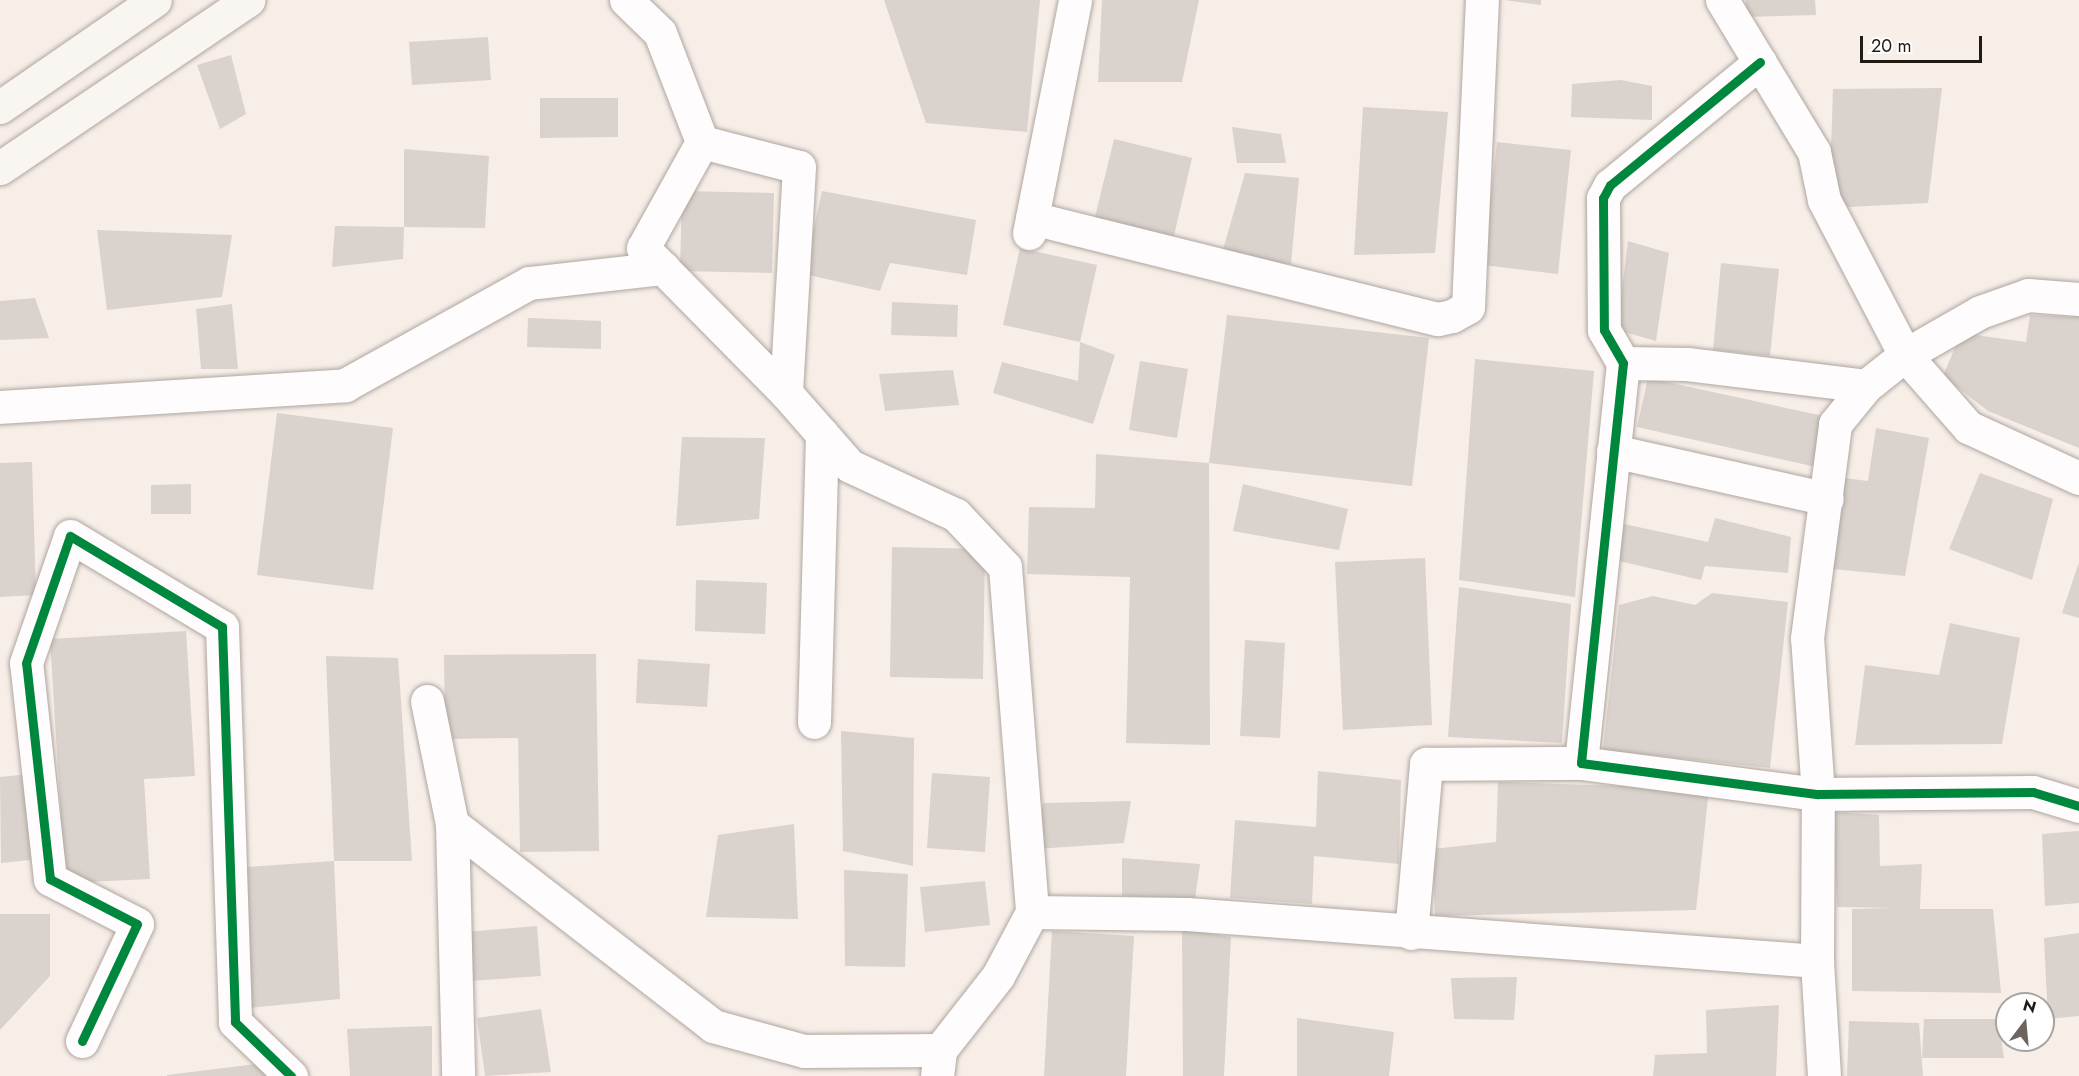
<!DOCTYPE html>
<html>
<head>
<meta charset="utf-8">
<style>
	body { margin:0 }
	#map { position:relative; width:2079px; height:1076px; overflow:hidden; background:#f8eee8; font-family:Jost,sans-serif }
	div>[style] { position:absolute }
	.building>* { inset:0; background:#dad2cc }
	.roads { filter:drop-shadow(0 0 2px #aea6a0) drop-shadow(0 0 2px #aea6a0) }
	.street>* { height:33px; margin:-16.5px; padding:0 16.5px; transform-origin:16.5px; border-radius:16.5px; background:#fefcfc }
	.secondary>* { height:33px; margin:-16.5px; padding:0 16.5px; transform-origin:16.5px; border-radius:16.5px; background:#f9f5f1 }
	.cycleway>* { height:9px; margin:-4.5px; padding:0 4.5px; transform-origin:4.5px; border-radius:4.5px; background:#00873e }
	span { translate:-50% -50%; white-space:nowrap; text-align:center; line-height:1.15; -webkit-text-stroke:4.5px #fff; paint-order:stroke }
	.north { position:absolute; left:1995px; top:992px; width:60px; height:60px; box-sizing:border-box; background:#fff; border:2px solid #a7a3a1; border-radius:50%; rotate:16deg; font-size:16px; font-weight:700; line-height:24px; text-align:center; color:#221a15 }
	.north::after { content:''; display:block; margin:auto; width:21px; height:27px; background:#6d645f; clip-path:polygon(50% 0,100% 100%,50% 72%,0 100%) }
	.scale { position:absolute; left:1860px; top:36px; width:122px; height:27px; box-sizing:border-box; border:3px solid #221a15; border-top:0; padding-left:8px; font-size:18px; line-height:21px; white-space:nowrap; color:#221a15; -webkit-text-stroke:4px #fff; paint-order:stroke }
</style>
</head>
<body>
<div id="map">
	<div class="building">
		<div style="clip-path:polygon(884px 0,1040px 0,1027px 132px,926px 123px)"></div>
		<div style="clip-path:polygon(1102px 0,1199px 0,1182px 82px,1098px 82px)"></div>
		<div style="clip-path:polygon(1504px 0,1541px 0,1541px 5px)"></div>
		<div style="clip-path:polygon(1746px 0,1815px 0,1816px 15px,1746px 17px)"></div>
		<div style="clip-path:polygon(488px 37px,491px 80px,412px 85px,409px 42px)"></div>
		<div style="clip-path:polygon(231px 55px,246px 114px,220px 129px,197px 65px)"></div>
		<div style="clip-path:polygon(1621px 80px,1652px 86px,1652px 120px,1571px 117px,1572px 84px)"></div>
		<div style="clip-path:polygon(1942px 88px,1928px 203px,1829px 208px,1833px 89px)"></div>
		<div style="clip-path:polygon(540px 98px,618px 98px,618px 137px,540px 138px)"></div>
		<div style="clip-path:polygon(1363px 107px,1448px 112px,1435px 253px,1354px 255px)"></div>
		<div style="clip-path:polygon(1232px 127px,1281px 134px,1286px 163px,1237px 163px)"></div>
		<div style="clip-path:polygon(1114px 139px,1192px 158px,1173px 240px,1094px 221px)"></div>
		<div style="clip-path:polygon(1497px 142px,1571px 150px,1558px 274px,1483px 265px)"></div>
		<div style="clip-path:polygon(404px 149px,489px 156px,485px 228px,404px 227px)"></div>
		<div style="clip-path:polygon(1245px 173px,1299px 178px,1291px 264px,1220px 260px)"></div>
		<div style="clip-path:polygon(682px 191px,774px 193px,772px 273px,680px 271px)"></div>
		<div style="clip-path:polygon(822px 191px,976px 220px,967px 275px,890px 263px,880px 291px,804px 274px)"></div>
		<div style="clip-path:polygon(335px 226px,404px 227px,403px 259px,332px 267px)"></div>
		<div style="clip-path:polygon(97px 230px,232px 235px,222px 297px,107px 310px)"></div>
		<div style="clip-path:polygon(1628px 241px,1669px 253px,1656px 341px,1617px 330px)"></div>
		<div style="clip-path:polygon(1020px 248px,1097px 265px,1080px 342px,1003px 325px)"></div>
		<div style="clip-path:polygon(1721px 263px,1779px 269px,1770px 356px,1713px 350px)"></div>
		<div style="clip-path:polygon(35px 298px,49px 338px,0 340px,0 301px)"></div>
		<div style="clip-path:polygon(892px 302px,958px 305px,957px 337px,891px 335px)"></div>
		<div style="clip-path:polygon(232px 304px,238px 369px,201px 369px,196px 309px)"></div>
		<div style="clip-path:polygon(1227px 315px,1429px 338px,1412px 486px,1209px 463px)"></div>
		<div style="clip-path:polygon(2030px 315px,2079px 317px,2079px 448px,1988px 411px,1943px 376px,1961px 333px,2026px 342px)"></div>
		<div style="clip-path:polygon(528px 318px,601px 321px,601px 349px,527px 347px)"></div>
		<div style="clip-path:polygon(1080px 342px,1115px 355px,1093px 424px,993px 393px,1002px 362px,1078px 381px)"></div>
		<div style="clip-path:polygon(1475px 359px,1594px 371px,1575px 597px,1459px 580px)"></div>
		<div style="clip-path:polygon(1140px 361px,1188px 369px,1177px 438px,1129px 430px)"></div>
		<div style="clip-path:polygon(953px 370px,959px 405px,885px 411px,879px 374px)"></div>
		<div style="clip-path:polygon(1648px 378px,1828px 417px,1816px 467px,1637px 427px)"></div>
		<div style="clip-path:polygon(277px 413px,393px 428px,373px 590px,257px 575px)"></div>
		<div style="clip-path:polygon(1876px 428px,1929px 438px,1905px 576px,1832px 569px,1844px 478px,1868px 481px)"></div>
		<div style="clip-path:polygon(682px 437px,765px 438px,759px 519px,676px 526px)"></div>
		<div style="clip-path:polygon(1096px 454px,1209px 463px,1210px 745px,1126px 743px,1130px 577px,1027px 574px,1029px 507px,1095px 508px)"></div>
		<div style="clip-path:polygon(32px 462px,36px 595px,0 597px,0 463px)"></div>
		<div style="clip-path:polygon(1980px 473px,2053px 499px,2032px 580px,1949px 549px)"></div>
		<div style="clip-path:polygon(191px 484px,191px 514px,151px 514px,151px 485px)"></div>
		<div style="clip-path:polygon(1243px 484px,1348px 509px,1339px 550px,1233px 531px)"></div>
		<div style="clip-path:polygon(1715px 518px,1791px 537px,1788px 573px,1705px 566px,1701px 580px,1619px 561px,1624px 524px,1708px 542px)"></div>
		<div style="clip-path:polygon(892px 547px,985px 549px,983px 679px,890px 677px)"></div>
		<div style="clip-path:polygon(1425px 558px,1432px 725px,1343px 730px,1335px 562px)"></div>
		<div style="clip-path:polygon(2079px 562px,2079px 618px,2062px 613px)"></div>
		<div style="clip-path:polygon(696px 580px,767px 583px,765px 634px,695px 631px)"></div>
		<div style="clip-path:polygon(1459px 587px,1571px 604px,1562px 743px,1448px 737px)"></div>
		<div style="clip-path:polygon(1712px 593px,1788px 602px,1770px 768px,1603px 750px,1619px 605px,1653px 596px,1695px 605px)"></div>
		<div style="clip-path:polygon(1950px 623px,2020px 638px,2002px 744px,1855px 745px,1865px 665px,1939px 675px)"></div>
		<div style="clip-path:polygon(186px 631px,195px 776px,144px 779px,150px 879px,65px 883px,50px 639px)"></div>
		<div style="clip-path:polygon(1245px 640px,1285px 643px,1280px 738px,1240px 736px)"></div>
		<div style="clip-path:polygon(596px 654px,599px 851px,520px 852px,518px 738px,445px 739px,444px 655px)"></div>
		<div style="clip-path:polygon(326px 656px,398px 658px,412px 861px,334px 861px)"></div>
		<div style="clip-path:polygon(638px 659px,710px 664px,707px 707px,636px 703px)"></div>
		<div style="clip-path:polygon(841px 731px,914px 738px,913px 866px,843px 851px)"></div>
		<div style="clip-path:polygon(1318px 771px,1401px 780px,1399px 864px,1314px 856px,1312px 904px,1230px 898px,1235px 820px,1316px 827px)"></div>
		<div style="clip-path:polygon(932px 773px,990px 777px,985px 852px,927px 848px)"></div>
		<div style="clip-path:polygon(30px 774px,40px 859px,1px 863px,0 777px)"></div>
		<div style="clip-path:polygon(1498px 782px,1709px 789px,1696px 910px,1435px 916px,1432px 849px,1496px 842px)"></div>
		<div style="clip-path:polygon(1131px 801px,1124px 843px,1036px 849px,1043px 803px)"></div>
		<div style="clip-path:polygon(1832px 812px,1879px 815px,1880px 866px,1922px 864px,1920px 909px,1993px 909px,2001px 993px,1852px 991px,1852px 909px,1893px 908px,1837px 907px)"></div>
		<div style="clip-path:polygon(794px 824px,798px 919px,706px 917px,718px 835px)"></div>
		<div style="clip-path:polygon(2079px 831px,2079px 903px,2045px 906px,2042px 834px)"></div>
		<div style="clip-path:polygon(1122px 858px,1200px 864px,1195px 899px,1122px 896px)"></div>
		<div style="clip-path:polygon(334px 861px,340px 999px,248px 1008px,246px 867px)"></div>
		<div style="clip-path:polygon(844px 870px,908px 874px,905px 967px,845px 966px)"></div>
		<div style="clip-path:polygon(985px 881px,990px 925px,925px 932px,920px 887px)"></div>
		<div style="clip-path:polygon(0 914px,50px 914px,50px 976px,0 1030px)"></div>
		<div style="clip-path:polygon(537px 926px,541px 976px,470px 981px,465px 932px)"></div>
		<div style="clip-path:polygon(1182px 929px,1231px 937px,1224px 1076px,1183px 1076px)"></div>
		<div style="clip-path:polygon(1052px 931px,1134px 936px,1126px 1076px,1044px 1076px)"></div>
		<div style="clip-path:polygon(2079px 933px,2079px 1016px,2048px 1019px,2044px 938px)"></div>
		<div style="clip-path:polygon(1517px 977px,1514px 1020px,1454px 1019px,1451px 978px)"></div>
		<div style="clip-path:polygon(1779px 1005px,1776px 1076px,1653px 1076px,1655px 1055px,1707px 1053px,1706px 1010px)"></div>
		<div style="clip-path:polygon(541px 1009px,551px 1072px,485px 1076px,477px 1018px)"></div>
		<div style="clip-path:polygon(1297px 1018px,1394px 1032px,1389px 1076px,1297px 1076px)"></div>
		<div style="clip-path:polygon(1924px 1019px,1998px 1019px,2004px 1058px,1922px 1058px)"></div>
		<div style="clip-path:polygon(1849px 1021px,1919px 1023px,1923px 1076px,1847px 1076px)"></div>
		<div style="clip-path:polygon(432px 1026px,432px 1076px,350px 1076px,347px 1029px)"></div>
		<div style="clip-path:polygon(265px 1063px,268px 1076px,167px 1076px,167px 1075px)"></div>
	</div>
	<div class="roads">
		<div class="street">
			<div style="left:626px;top:0;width:47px;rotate:44.1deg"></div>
			<div style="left:660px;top:33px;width:117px;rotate:68.9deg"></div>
			<div style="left:702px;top:142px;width:100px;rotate:14.5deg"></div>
			<div style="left:799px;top:167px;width:226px;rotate:93.3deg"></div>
			<div style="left:786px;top:393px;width:97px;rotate:48.8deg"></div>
			<div style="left:850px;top:466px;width:117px;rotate:24.8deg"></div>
			<div style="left:956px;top:515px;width:71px;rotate:46.7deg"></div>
			<div style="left:1005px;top:567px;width:346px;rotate:85.5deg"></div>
			<div style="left:1722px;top:0;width:178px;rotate:58.8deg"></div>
			<div style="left:1814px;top:152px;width:49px;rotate:78.2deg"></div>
			<div style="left:1824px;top:200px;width:175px;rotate:62.4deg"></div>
			<div style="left:1905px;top:355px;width:96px;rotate:48.8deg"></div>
			<div style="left:1968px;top:427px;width:122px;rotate:24.7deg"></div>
			<div style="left:1760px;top:62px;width:194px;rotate:140.6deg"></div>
			<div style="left:1610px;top:185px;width:15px;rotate:118deg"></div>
			<div style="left:1603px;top:198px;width:132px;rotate:89.6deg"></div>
			<div style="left:1604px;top:330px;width:38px;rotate:60deg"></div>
			<div style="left:1623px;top:363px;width:402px;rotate:96deg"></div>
			<div style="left:1581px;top:763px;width:239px;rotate:7.5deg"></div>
			<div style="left:1818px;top:794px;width:215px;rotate:-0.5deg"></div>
			<div style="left:2033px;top:792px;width:48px;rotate:16.9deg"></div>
			<div style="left:702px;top:142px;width:121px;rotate:119.1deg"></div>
			<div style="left:643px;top:248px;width:204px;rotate:45.4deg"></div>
			<div style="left:1032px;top:218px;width:418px;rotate:14deg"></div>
			<div style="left:1438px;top:319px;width:14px;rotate:-12deg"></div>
			<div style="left:1452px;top:316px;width:18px;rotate:-29deg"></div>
			<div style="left:1468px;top:307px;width:307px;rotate:-87.4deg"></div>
			<div style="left:1029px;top:233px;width:237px;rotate:-78.8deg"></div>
			<div style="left:1623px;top:363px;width:64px;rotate:0.9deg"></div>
			<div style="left:1687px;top:364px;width:180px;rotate:7deg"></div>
			<div style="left:0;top:407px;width:346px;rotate:-3.6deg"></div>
			<div style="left:345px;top:385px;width:210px;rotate:-29deg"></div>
			<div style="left:529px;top:283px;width:135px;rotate:-6.4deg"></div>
			<div style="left:1613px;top:451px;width:219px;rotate:12.6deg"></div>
			<div style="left:427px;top:701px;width:126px;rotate:78.5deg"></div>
			<div style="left:452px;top:824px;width:252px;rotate:88.6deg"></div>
			<div style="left:814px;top:722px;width:288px;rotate:-88.4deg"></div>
			<div style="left:452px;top:824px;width:330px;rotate:37.7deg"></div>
			<div style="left:713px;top:1026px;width:94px;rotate:15.4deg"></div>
			<div style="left:804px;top:1051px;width:136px;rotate:-0.4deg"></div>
			<div style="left:1411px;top:933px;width:170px;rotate:-84.9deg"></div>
			<div style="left:1426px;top:764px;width:155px;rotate:-0.4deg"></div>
			<div style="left:82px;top:1041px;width:129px;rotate:-64.8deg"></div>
			<div style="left:137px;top:924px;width:98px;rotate:-152.7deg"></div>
			<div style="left:50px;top:879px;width:217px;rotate:-96.3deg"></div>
			<div style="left:26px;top:663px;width:134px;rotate:-70.9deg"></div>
			<div style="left:70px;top:536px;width:177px;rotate:30.9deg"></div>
			<div style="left:222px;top:627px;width:395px;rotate:88.1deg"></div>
			<div style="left:235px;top:1022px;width:78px;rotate:44deg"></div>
			<div style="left:937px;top:1076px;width:26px;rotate:-83deg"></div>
			<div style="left:940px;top:1050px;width:94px;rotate:-51.9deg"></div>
			<div style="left:998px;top:976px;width:72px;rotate:-62deg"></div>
			<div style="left:1032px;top:912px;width:155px;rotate:0.7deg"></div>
			<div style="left:1187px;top:914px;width:632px;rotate:4.27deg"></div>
			<div style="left:1824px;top:1076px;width:115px;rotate:-93.5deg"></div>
			<div style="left:1817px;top:961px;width:167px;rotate:-89.7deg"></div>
			<div style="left:1818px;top:794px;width:156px;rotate:-94deg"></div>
			<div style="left:1807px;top:638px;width:216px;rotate:-82.5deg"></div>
			<div style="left:1835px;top:424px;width:49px;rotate:-50.8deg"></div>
			<div style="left:1866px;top:386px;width:50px;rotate:-38.5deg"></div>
			<div style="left:1905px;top:355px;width:86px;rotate:-29.8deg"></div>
			<div style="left:1980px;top:312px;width:51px;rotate:-19.5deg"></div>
			<div style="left:2028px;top:295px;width:51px;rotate:4.5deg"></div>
		</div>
		<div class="secondary">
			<div style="left:0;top:107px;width:188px;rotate:-34.6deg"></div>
			<div style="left:0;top:168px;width:300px;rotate:-34.1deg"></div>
		</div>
	</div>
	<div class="cycleway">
		<div style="left:1760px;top:62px;width:194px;rotate:140.6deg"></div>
		<div style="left:1610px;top:185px;width:15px;rotate:118deg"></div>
		<div style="left:1603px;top:198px;width:132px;rotate:89.6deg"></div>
		<div style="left:1604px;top:330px;width:38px;rotate:60deg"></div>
		<div style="left:1623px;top:363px;width:402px;rotate:96deg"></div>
		<div style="left:1581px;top:763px;width:239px;rotate:7.5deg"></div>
		<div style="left:1818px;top:794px;width:215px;rotate:-0.5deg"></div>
		<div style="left:2033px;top:792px;width:48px;rotate:16.9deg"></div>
		<div style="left:82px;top:1041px;width:129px;rotate:-64.8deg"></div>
		<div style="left:137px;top:924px;width:98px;rotate:-152.7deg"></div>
		<div style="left:50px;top:879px;width:217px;rotate:-96.3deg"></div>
		<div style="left:26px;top:663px;width:134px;rotate:-70.9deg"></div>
		<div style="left:70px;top:536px;width:177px;rotate:30.9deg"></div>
		<div style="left:222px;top:627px;width:395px;rotate:88.1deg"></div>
		<div style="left:235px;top:1022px;width:78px;rotate:44deg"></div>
	</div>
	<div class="north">N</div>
	<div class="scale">20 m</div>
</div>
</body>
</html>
